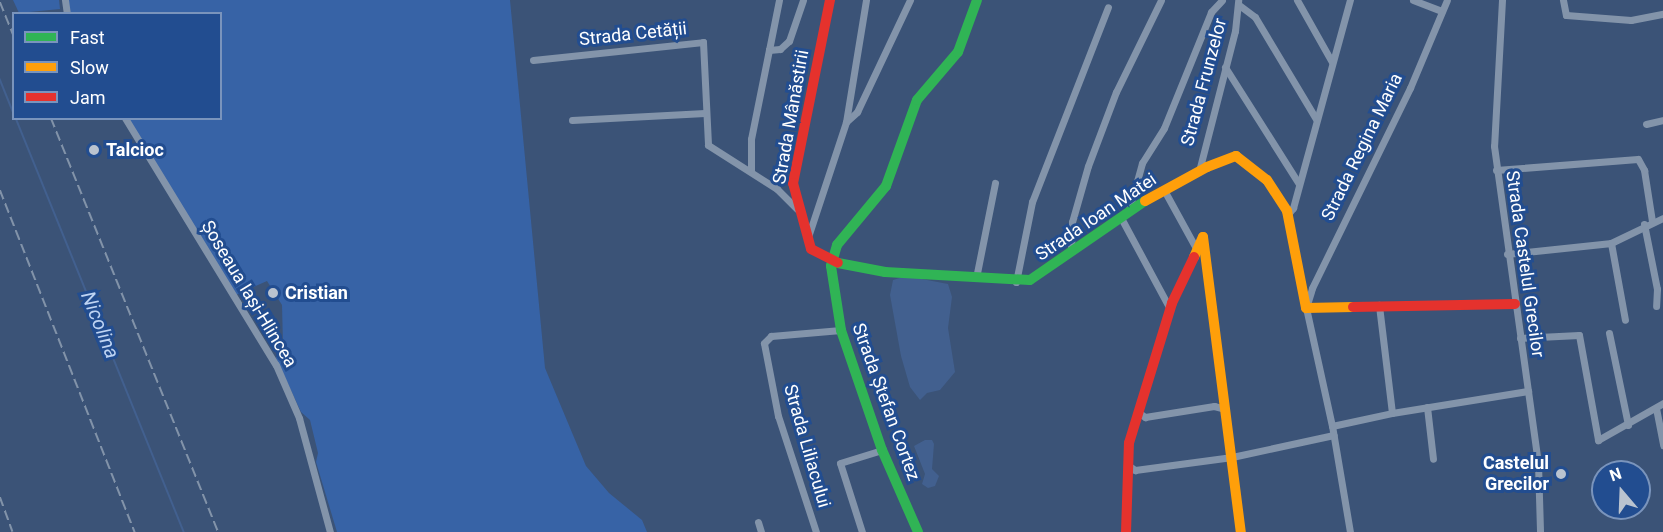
<!DOCTYPE html>
<html>
<head>
<meta charset="utf-8">
<style>
	body { margin:0 }
	#map { position:relative; width:1663px; height:532px; overflow:hidden; background:#3b5377; font-family:Roboto,sans-serif }
	div>[style] { position:absolute }
	.green>* { inset:0; background:#3763a6 }
	.water>* { inset:0; background:#42608f }
	.stream>* { height:1.5px; margin:-0.75px; padding:0 0.75px; transform-origin:0.75px; border-radius:0.75px; background:#42608f }
	.street>* { height:7px; margin:-3.5px; padding:0 3.5px; transform-origin:3.5px; border-radius:3.5px; background:#8394aa }
	.fast>* { height:10px; margin:-5px; padding:0 5px; transform-origin:5px; border-radius:5px; background:#30b455 }
	.slow>* { height:10px; margin:-5px; padding:0 5px; transform-origin:5px; border-radius:5px; background:#ff9f0a }
	.jam>* { height:10px; margin:-5px; padding:0 5px; transform-origin:5px; border-radius:5px; background:#e5322d }
	.rail>* { height:1.5px; margin-top:-0.75px; transform-origin:0; background:repeating-linear-gradient(90deg,#8293a9 0 10px,transparent 0 14.5px) }
	.dots>* { width:16px; height:16px; translate:-50% -50%; box-sizing:border-box; border:3px solid #224d90; border-radius:50% }
	span { translate:-50% -50%; white-space:nowrap; text-align:center; line-height:1.15; -webkit-text-stroke:6px #224d90; paint-order:stroke }
	.street-label { font-size:18px; color:#fff }
	.poi-label { font-size:18px; color:#fff; font-weight:700 }
	.left { translate:0 -50%; text-align:left }
	.right { translate:-100% -50%; text-align:right }
	.water-label { font-size:20px; color:#bfd4f3; font-style:italic }
	.legend { position:absolute; left:12px; top:12px; width:210px; height:108px; box-sizing:border-box; background:#224d90; border:2px solid #7a94bc; margin:0; padding:8px 10px; list-style:none; font-size:18px; color:#fff }
	.legend li { display:flex; align-items:center; gap:12px; height:30px }
	.legend b { width:30px; border:2px solid #7a94bc }
	.north { position:absolute; left:1591px; top:460px; width:60px; height:60px; box-sizing:border-box; background:#224d90; border:2px solid #7a94bc; border-radius:50%; rotate:341deg; font-size:16px; font-weight:700; line-height:24px; text-align:center; color:#fff }
	.north::after { content:''; display:block; margin:auto; width:21px; height:27px; background:#bac3cf; clip-path:polygon(50% 0,100% 100%,50% 72%,0 100%) }
</style>
</head>
<body>
<div id="map">
	<div class="green">
		<div style="clip-path:polygon(13px 0,59px 0,60px 9px,19px 13px)"></div>
		<div style="clip-path:polygon(67px 0,510px 0,545px 368px,586px 466px,609px 493px,642px 520px,647px 532px,337px 532px,316px 462px,318px 453px,310px 420px,301px 412px,276px 358px,283px 345px,282px 305px,267px 281px,236px 295px,128px 119px,220px 118px,220px 14px,68px 13px)"></div>
	</div>
	<div class="water">
		<div style="clip-path:polygon(906px 276px,948px 284px,952px 297px,948px 328px,955px 372px,940px 390px,927px 393px,920px 400px,910px 387px,901px 356px,890px 295px,893px 280px)"></div>
		<div style="clip-path:polygon(925px 440px,932px 440px,934px 444px,932px 469px,939px 476px,935px 486px,928px 488px,922px 484px,925px 474px,914px 446px)"></div>
	</div>
	<div class="stream">
		<div style="left:0;top:79px;width:37px;rotate:68deg"></div>
		<div style="left:16px;top:118px;width:447px;rotate:67.9deg"></div>
	</div>
	<div class="street">
		<div style="left:65px;top:0;width:14px;rotate:82deg"></div>
		<div style="left:1297px;top:0;width:71px;rotate:60.6deg"></div>
		<div style="left:1413px;top:0;width:31px;rotate:21deg"></div>
		<div style="left:1502px;top:0;width:146px;rotate:93.1deg"></div>
		<div style="left:1494px;top:146px;width:320px;rotate:82.1deg"></div>
		<div style="left:1538px;top:463px;width:69px;rotate:88.3deg"></div>
		<div style="left:1563px;top:0;width:15px;rotate:79deg"></div>
		<div style="left:1566px;top:15px;width:65px;rotate:4.4deg"></div>
		<div style="left:1631px;top:20px;width:33px;rotate:-11deg"></div>
		<div style="left:1239px;top:5px;width:20px;rotate:37deg"></div>
		<div style="left:1255px;top:17px;width:119px;rotate:59.1deg"></div>
		<div style="left:769px;top:50px;width:51px;rotate:-78.7deg"></div>
		<div style="left:533px;top:60px;width:171px;rotate:-6deg"></div>
		<div style="left:703px;top:42px;width:103px;rotate:87.2deg"></div>
		<div style="left:708px;top:145px;width:82px;rotate:32.5deg"></div>
		<div style="left:777px;top:189px;width:28px;rotate:45deg"></div>
		<div style="left:1225px;top:67px;width:138px;rotate:57.7deg"></div>
		<div style="left:125px;top:118px;width:289px;rotate:58.6deg"></div>
		<div style="left:276px;top:365px;width:58px;rotate:66.5deg"></div>
		<div style="left:299px;top:418px;width:118px;rotate:74.8deg"></div>
		<div style="left:572px;top:120px;width:133px;rotate:-3deg"></div>
		<div style="left:846px;top:122px;width:15px;rotate:-42deg"></div>
		<div style="left:857px;top:112px;width:124px;rotate:-64.7deg"></div>
		<div style="left:1646px;top:124px;width:17px;rotate:-13deg"></div>
		<div style="left:751px;top:170px;width:31px;rotate:-90deg"></div>
		<div style="left:751px;top:139px;width:91px;rotate:-78.6deg"></div>
		<div style="left:769px;top:50px;width:11px;rotate:-5deg"></div>
		<div style="left:780px;top:49px;width:12px;rotate:-42deg"></div>
		<div style="left:789px;top:41px;width:43px;rotate:-71.1deg"></div>
		<div style="left:1496px;top:170px;width:142px;rotate:-4.4deg"></div>
		<div style="left:1638px;top:159px;width:13px;rotate:61deg"></div>
		<div style="left:1644px;top:170px;width:52px;rotate:81.1deg"></div>
		<div style="left:1199px;top:171px;width:145px;rotate:-75.6deg"></div>
		<div style="left:1235px;top:31px;width:31px;rotate:-84deg"></div>
		<div style="left:1164px;top:190px;width:68px;rotate:61.2deg"></div>
		<div style="left:1129px;top:210px;width:49px;rotate:-74.5deg"></div>
		<div style="left:1142px;top:163px;width:41px;rotate:-57.8deg"></div>
		<div style="left:1164px;top:128px;width:125px;rotate:-67.9deg"></div>
		<div style="left:1211px;top:12px;width:16px;rotate:-47deg"></div>
		<div style="left:1288px;top:214px;width:8px;rotate:-50deg"></div>
		<div style="left:1293px;top:208px;width:216px;rotate:-74.7deg"></div>
		<div style="left:1120px;top:216px;width:106px;rotate:61.7deg"></div>
		<div style="left:1644px;top:224px;width:66px;rotate:78.7deg"></div>
		<div style="left:1657px;top:289px;width:17px;rotate:93deg"></div>
		<div style="left:808px;top:237px;width:121px;rotate:-71.7deg"></div>
		<div style="left:846px;top:122px;width:124px;rotate:-80.7deg"></div>
		<div style="left:1611px;top:243px;width:78px;rotate:79.7deg"></div>
		<div style="left:1071px;top:251px;width:29px;rotate:-88deg"></div>
		<div style="left:1072px;top:222px;width:58px;rotate:-74.1deg"></div>
		<div style="left:1088px;top:166px;width:79px;rotate:-69.3deg"></div>
		<div style="left:1116px;top:92px;width:102px;rotate:-63.9deg"></div>
		<div style="left:1507px;top:254px;width:105px;rotate:-6deg"></div>
		<div style="left:1611px;top:243px;width:58px;rotate:-25.7deg"></div>
		<div style="left:976px;top:278px;width:97px;rotate:-78.7deg"></div>
		<div style="left:1016px;top:282px;width:82px;rotate:-78.7deg"></div>
		<div style="left:1032px;top:202px;width:209px;rotate:-68.7deg"></div>
		<div style="left:1609px;top:333px;width:94px;rotate:78.3deg"></div>
		<div style="left:1520px;top:338px;width:59px;rotate:-2.9deg"></div>
		<div style="left:1579px;top:335px;width:107px;rotate:79.7deg"></div>
		<div style="left:1598px;top:440px;width:75px;rotate:-29.6deg"></div>
		<div style="left:1427px;top:407px;width:52px;rotate:83.4deg"></div>
		<div style="left:1656px;top:408px;width:38px;rotate:79deg"></div>
		<div style="left:1138px;top:412px;width:9px;rotate:36deg"></div>
		<div style="left:1145px;top:417px;width:70px;rotate:-9.1deg"></div>
		<div style="left:1214px;top:406px;width:11px;rotate:15deg"></div>
		<div style="left:1392px;top:413px;width:138px;rotate:-9.2deg"></div>
		<div style="left:1332px;top:426px;width:61px;rotate:-12.2deg"></div>
		<div style="left:1392px;top:413px;width:109px;rotate:-96.9deg"></div>
		<div style="left:1128px;top:465px;width:9px;rotate:36deg"></div>
		<div style="left:1135px;top:470px;width:98px;rotate:-7.6deg"></div>
		<div style="left:1232px;top:457px;width:104px;rotate:-12.2deg"></div>
		<div style="left:758px;top:522px;width:10px;rotate:73deg"></div>
		<div style="left:816px;top:532px;width:122px;rotate:-108.1deg"></div>
		<div style="left:778px;top:416px;width:74px;rotate:-100.9deg"></div>
		<div style="left:764px;top:343px;width:10px;rotate:-45deg"></div>
		<div style="left:771px;top:336px;width:70px;rotate:-4.9deg"></div>
		<div style="left:862px;top:532px;width:72px;rotate:-107.7deg"></div>
		<div style="left:840px;top:463px;width:44px;rotate:-17.2deg"></div>
		<div style="left:1350px;top:532px;width:108px;rotate:-99.6deg"></div>
		<div style="left:1332px;top:426px;width:121px;rotate:-102.4deg"></div>
		<div style="left:1306px;top:308px;width:21px;rotate:-73deg"></div>
		<div style="left:1312px;top:288px;width:223px;rotate:-63.9deg"></div>
		<div style="left:1410px;top:88px;width:95px;rotate:-67.2deg"></div>
	</div>
	<div class="fast">
		<div style="left:838px;top:263px;width:48px;rotate:10.8deg"></div>
		<div style="left:885px;top:272px;width:145px;rotate:3.2deg"></div>
		<div style="left:1030px;top:280px;width:140px;rotate:-34.5deg"></div>
		<div style="left:918px;top:532px;width:90px;rotate:-113.7deg"></div>
		<div style="left:882px;top:450px;width:127px;rotate:-108.9deg"></div>
		<div style="left:841px;top:330px;width:65px;rotate:-98.9deg"></div>
		<div style="left:831px;top:266px;width:22px;rotate:-74deg"></div>
		<div style="left:837px;top:245px;width:77px;rotate:-50.3deg"></div>
		<div style="left:886px;top:186px;width:91px;rotate:-70.2deg"></div>
		<div style="left:917px;top:100px;width:63px;rotate:-49.5deg"></div>
		<div style="left:958px;top:52px;width:55px;rotate:-69.9deg"></div>
	</div>
	<div class="slow">
		<div style="left:1145px;top:201px;width:71px;rotate:-28.7deg"></div>
		<div style="left:1207px;top:167px;width:31px;rotate:-21deg"></div>
		<div style="left:1236px;top:156px;width:39px;rotate:38deg"></div>
		<div style="left:1267px;top:180px;width:37px;rotate:57deg"></div>
		<div style="left:1287px;top:211px;width:99px;rotate:78.9deg"></div>
		<div style="left:1306px;top:308px;width:47px;rotate:-1.2deg"></div>
		<div style="left:1194px;top:257px;width:22px;rotate:-66deg"></div>
		<div style="left:1203px;top:237px;width:297px;rotate:82.7deg"></div>
	</div>
	<div class="jam">
		<div style="left:830px;top:0;width:187px;rotate:101.4deg"></div>
		<div style="left:793px;top:183px;width:68px;rotate:74.7deg"></div>
		<div style="left:811px;top:249px;width:30px;rotate:27deg"></div>
		<div style="left:1353px;top:307px;width:162px;rotate:-1.1deg"></div>
		<div style="left:1126px;top:532px;width:89px;rotate:-88.1deg"></div>
		<div style="left:1129px;top:443px;width:146px;rotate:-72.9deg"></div>
		<div style="left:1172px;top:303px;width:51px;rotate:-64.4deg"></div>
	</div>
	<div class="rail">
		<div style="left:0;top:2px;width:37px;rotate:68deg"></div>
		<div style="left:51px;top:118px;width:446px;rotate:68deg"></div>
		<div style="left:0;top:190px;width:368px;rotate:68.5deg"></div>
		<div style="left:0;top:497px;width:37px;rotate:70deg"></div>
	</div>
	<div class="dots">
		<div style="left:94px;top:150px;background:#bac3cf"></div>
		<div style="left:273px;top:293px;background:#bac3cf"></div>
		<div style="left:1561px;top:474px;background:#bac3cf"></div>
	</div>
	<div class="street-label">
		<span style="left:633px;top:34px;rotate:-6deg">Strada Cetății</span>
		<span style="left:1204px;top:82px;rotate:-75deg">Strada Frunzelor</span>
		<span style="left:791px;top:117px;rotate:-80deg">Strada Mânăstirii</span>
		<span style="left:1362px;top:147px;rotate:-64deg">Strada Regina Maria</span>
		<span style="left:1096px;top:217px;rotate:-34deg">Strada Ioan Matei</span>
		<span style="left:1525px;top:264px;rotate:82deg">Strada Castelul Grecilor</span>
		<span style="left:249px;top:294px;rotate:59deg">Șoseaua Iași-Hlincea</span>
		<span style="left:886px;top:402px;rotate:70deg">Strada Ștefan Cortez</span>
		<span style="left:807px;top:446px;rotate:74deg">Strada Liliacului</span>
	</div>
	<div class="poi-label">
		<span class="left" style="left:106px;top:150px">Talcioc</span>
		<span class="left" style="left:285px;top:293px">Cristian</span>
		<span class="right" style="left:1549px;top:474px">Castelul<br>Grecilor</span>
	</div>
	<div class="water-label">
		<span style="left:100px;top:325px;rotate:68deg">Nicolina</span>
	</div>
	<ul class="legend">
	<li><b style="height:8px;background:#30b455"></b>Fast</li>
	<li><b style="height:8px;background:#ff9f0a"></b>Slow</li>
	<li><b style="height:8px;background:#e5322d"></b>Jam</li>
	</ul>
	<div class="north">N</div>
</div>
</body>
</html>
